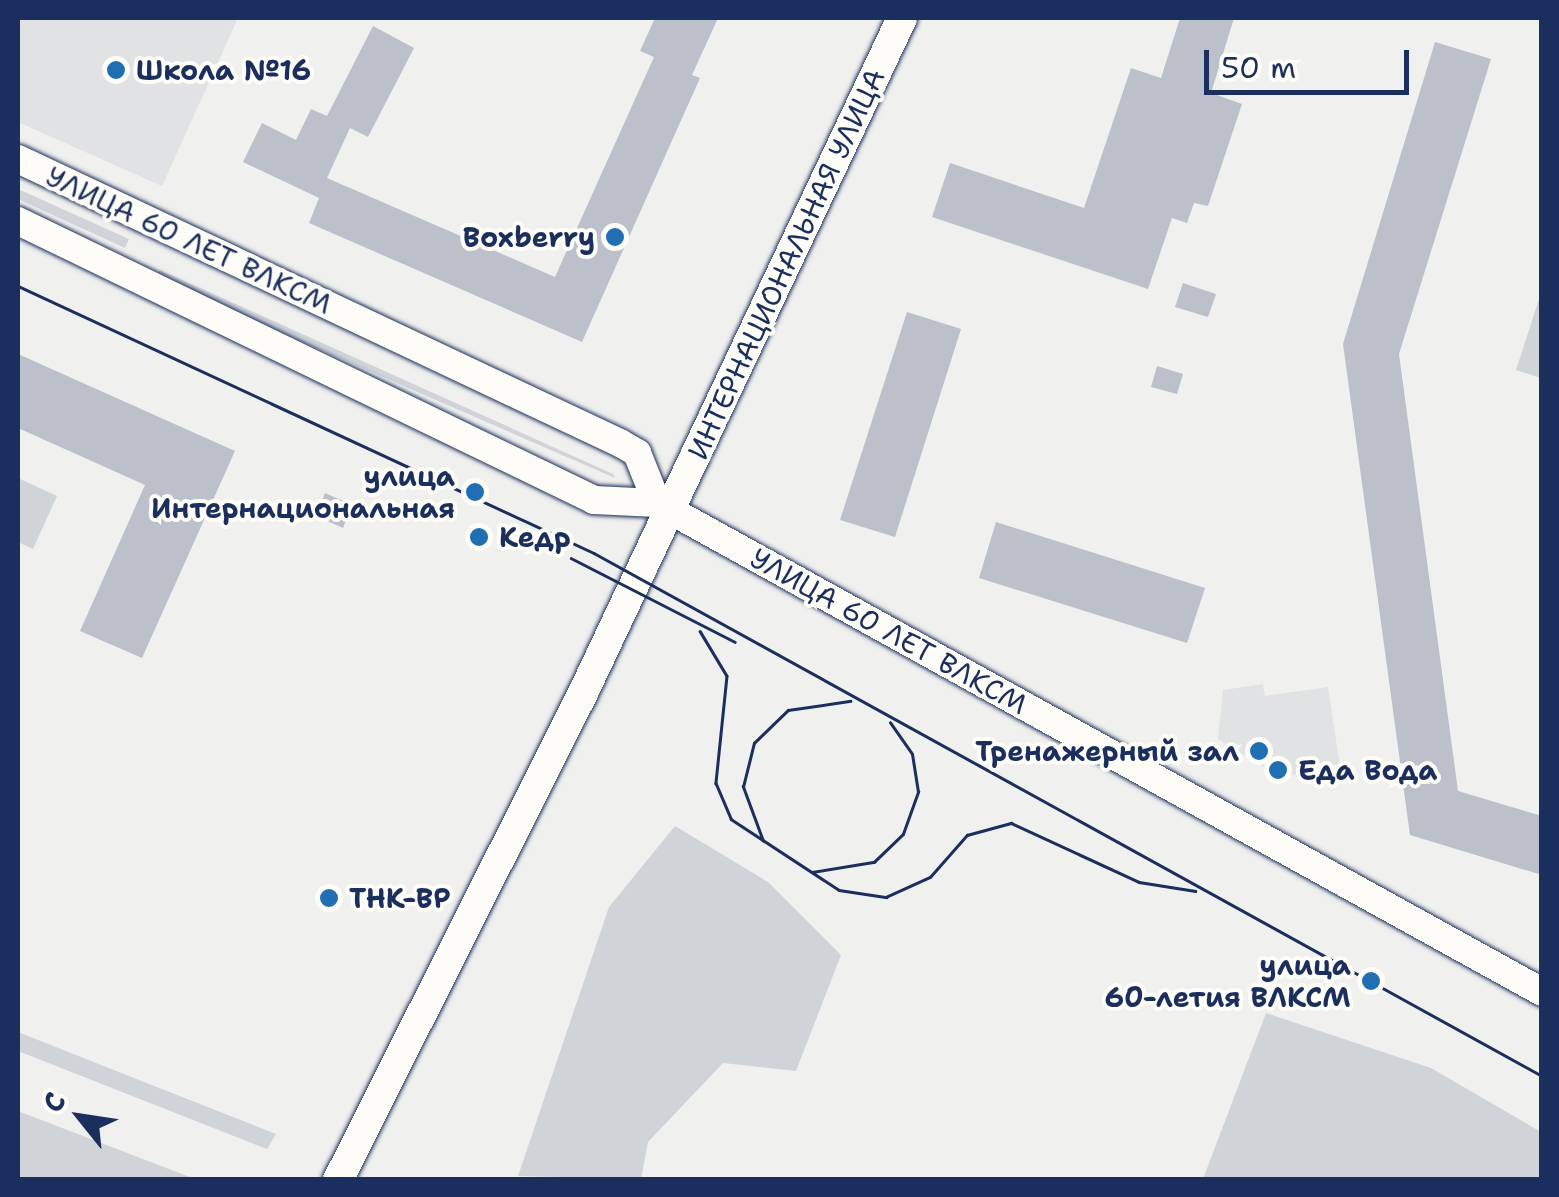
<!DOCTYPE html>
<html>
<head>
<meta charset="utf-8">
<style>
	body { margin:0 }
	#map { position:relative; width:1559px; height:1197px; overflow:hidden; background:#f0f0ee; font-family:"Shantell Sans",sans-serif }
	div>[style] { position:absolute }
	.built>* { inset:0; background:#e0e2e3 }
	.green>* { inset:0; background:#d0d3d8 }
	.building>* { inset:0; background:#bbc0ca }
	.roads { filter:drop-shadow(0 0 2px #1b2f5e) drop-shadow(0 0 2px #1b2f5e) }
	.tertiary>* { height:28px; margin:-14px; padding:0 14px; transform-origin:14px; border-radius:14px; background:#fdfcf7 }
	.secondary>* { height:30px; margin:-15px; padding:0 15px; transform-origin:15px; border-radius:15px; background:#fdfcf7 }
	.tram>* { height:2.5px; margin:-1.25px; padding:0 1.25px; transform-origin:1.25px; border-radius:1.25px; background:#1b2f5e }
	.dots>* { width:28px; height:28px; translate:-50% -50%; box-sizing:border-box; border:5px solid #fdfcf7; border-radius:50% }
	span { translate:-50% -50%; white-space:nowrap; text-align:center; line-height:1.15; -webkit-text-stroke:8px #fdfcf7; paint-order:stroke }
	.poi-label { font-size:28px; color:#1b2f5e; font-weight:700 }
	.left { translate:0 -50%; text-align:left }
	.right { translate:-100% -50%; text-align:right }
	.street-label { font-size:28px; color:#1b2f5e }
	.frame { position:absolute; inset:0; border:20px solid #1b2f5e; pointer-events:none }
	.north { position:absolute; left:30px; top:1067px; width:100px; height:100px; -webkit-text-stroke:8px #fdfcf7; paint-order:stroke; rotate:300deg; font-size:28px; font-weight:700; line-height:40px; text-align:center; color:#1b2f5e }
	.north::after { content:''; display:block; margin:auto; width:35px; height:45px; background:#1b2f5e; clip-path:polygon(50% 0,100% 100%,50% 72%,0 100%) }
	.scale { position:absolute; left:1204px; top:50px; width:205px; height:45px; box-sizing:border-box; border:5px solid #1b2f5e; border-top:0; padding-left:12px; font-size:30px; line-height:35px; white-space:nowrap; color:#1b2f5e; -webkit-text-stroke:8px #fdfcf7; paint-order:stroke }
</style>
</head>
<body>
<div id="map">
	<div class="built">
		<div style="clip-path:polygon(18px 18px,238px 18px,162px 186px,18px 122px)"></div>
		<div style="clip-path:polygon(1263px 684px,1265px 696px,1328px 687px,1341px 773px,1277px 775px,1218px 739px,1223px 690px)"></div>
	</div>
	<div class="green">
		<div style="clip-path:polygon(18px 189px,129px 239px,125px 248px,18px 199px)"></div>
		<div style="clip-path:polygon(160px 270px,613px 474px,615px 478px,156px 278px)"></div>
		<div style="clip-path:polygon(1541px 293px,1541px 378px,1516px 370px)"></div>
		<div style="clip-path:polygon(18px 478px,57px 496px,33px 549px,18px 542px)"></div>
		<div style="clip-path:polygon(675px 826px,768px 882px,841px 955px,796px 1071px,723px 1063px,648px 1142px,641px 1179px,518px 1176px,609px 907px)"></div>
		<div style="clip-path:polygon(1266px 1013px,1431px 1068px,1541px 1132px,1541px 1179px,1203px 1179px)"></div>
		<div style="clip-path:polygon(18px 1032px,144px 1082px,276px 1134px,267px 1149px,18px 1051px)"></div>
		<div style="clip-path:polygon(18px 1111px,195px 1179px,18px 1179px)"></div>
	</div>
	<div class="building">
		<div style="clip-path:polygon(655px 18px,718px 18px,692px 75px,700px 78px,582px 342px,309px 223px,319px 198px,243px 162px,262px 123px,296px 140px,311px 109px,327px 116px,373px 26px,414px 48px,368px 137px,350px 128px,327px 178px,555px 277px,654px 57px,640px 51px)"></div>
		<div style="clip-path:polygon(1180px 18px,1234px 18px,1211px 93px,1242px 104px,1208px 206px,1194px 203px,1187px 223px,1172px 218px,1148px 289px,932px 217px,950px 163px,1084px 208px,1131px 68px,1161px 78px)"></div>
		<div style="clip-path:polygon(1435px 42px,1491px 59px,1399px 354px,1458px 791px,1542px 816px,1542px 875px,1410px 835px,1343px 344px)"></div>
		<div style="clip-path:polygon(1183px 283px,1216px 294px,1208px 317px,1175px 307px)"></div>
		<div style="clip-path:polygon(907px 312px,961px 329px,895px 537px,840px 520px)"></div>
		<div style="clip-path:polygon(18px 354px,235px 451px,142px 658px,80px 631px,145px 485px,18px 428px)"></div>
		<div style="clip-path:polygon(1157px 366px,1183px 374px,1177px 394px,1151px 387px)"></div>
		<div style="clip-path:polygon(325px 493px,352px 505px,343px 528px,316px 516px)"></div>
		<div style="clip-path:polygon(996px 522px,1205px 588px,1187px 643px,979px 578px)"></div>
	</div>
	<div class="roads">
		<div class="tertiary">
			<div style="left:18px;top:159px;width:666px;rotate:25.26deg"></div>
			<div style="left:620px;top:443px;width:20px;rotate:30deg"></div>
			<div style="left:637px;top:453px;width:54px;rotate:68.2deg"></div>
			<div style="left:18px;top:221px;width:640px;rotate:25.84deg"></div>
			<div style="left:594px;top:500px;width:63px;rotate:2.7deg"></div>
			<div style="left:657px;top:503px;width:1011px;rotate:28.92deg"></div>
		</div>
		<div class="secondary">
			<div style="left:338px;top:1180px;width:545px;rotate:-63.29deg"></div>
			<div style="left:583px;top:693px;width:747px;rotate:-64.7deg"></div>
		</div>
	</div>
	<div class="tram">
		<div style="left:18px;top:286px;width:635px;rotate:24.87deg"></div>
		<div style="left:594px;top:553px;width:1083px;rotate:28.88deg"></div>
		<div style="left:571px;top:558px;width:184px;rotate:27.1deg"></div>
		<div style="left:700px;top:631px;width:52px;rotate:59deg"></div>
		<div style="left:727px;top:676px;width:108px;rotate:95.9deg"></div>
		<div style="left:716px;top:783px;width:39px;rotate:67deg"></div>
		<div style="left:731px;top:819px;width:129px;rotate:33.3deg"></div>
		<div style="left:839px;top:890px;width:48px;rotate:8.5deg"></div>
		<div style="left:886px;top:897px;width:48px;rotate:-24.4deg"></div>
		<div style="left:930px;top:877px;width:56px;rotate:-48.6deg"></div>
		<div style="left:967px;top:835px;width:46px;rotate:-15.3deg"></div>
		<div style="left:1011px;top:823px;width:141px;rotate:24.7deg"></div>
		<div style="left:1139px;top:882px;width:57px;rotate:9.1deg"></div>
		<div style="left:763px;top:841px;width:58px;rotate:-110.3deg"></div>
		<div style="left:743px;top:787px;width:45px;rotate:-76deg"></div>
		<div style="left:754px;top:743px;width:47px;rotate:-44.1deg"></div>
		<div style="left:788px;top:710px;width:63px;rotate:-8.3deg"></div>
		<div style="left:812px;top:872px;width:63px;rotate:-9.2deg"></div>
		<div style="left:874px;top:862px;width:40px;rotate:-44deg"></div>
		<div style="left:903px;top:834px;width:45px;rotate:-70.3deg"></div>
		<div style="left:918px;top:792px;width:38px;rotate:-99deg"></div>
		<div style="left:912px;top:754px;width:38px;rotate:-125deg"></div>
	</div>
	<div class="dots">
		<div style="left:116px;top:70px;background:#1f6fb2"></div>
		<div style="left:615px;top:237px;background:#1f6fb2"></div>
		<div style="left:475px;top:492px;background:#1f6fb2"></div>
		<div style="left:479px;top:537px;background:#1f6fb2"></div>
		<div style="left:1259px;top:751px;background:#1f6fb2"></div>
		<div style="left:1278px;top:770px;background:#1f6fb2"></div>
		<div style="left:329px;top:898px;background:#1f6fb2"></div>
		<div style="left:1371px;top:981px;background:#1f6fb2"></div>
	</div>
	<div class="poi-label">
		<span class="left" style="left:136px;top:70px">Школа №16</span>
		<span class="right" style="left:595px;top:237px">Boxberry</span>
		<span class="right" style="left:455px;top:492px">улица<br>Интернациональная</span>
		<span class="left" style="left:499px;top:537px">Кедр</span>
		<span class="right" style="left:1239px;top:751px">Тренажерный зал</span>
		<span class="left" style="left:1298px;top:770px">Еда Вода</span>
		<span class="left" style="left:349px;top:898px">ТНК-ВР</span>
		<span class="right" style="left:1351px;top:981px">улица<br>60-летия ВЛКСМ</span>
	</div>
	<div class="street-label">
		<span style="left:189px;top:240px;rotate:25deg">УЛИЦА 60 ЛЕТ ВЛКСМ</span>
		<span style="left:786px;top:264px;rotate:-65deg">ИНТЕРНАЦИОНАЛЬНАЯ УЛИЦА</span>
		<span style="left:889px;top:631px;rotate:29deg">УЛИЦА 60 ЛЕТ ВЛКСМ</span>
	</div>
	<div class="frame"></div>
	<div class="north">С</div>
	<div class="scale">50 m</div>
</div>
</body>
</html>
